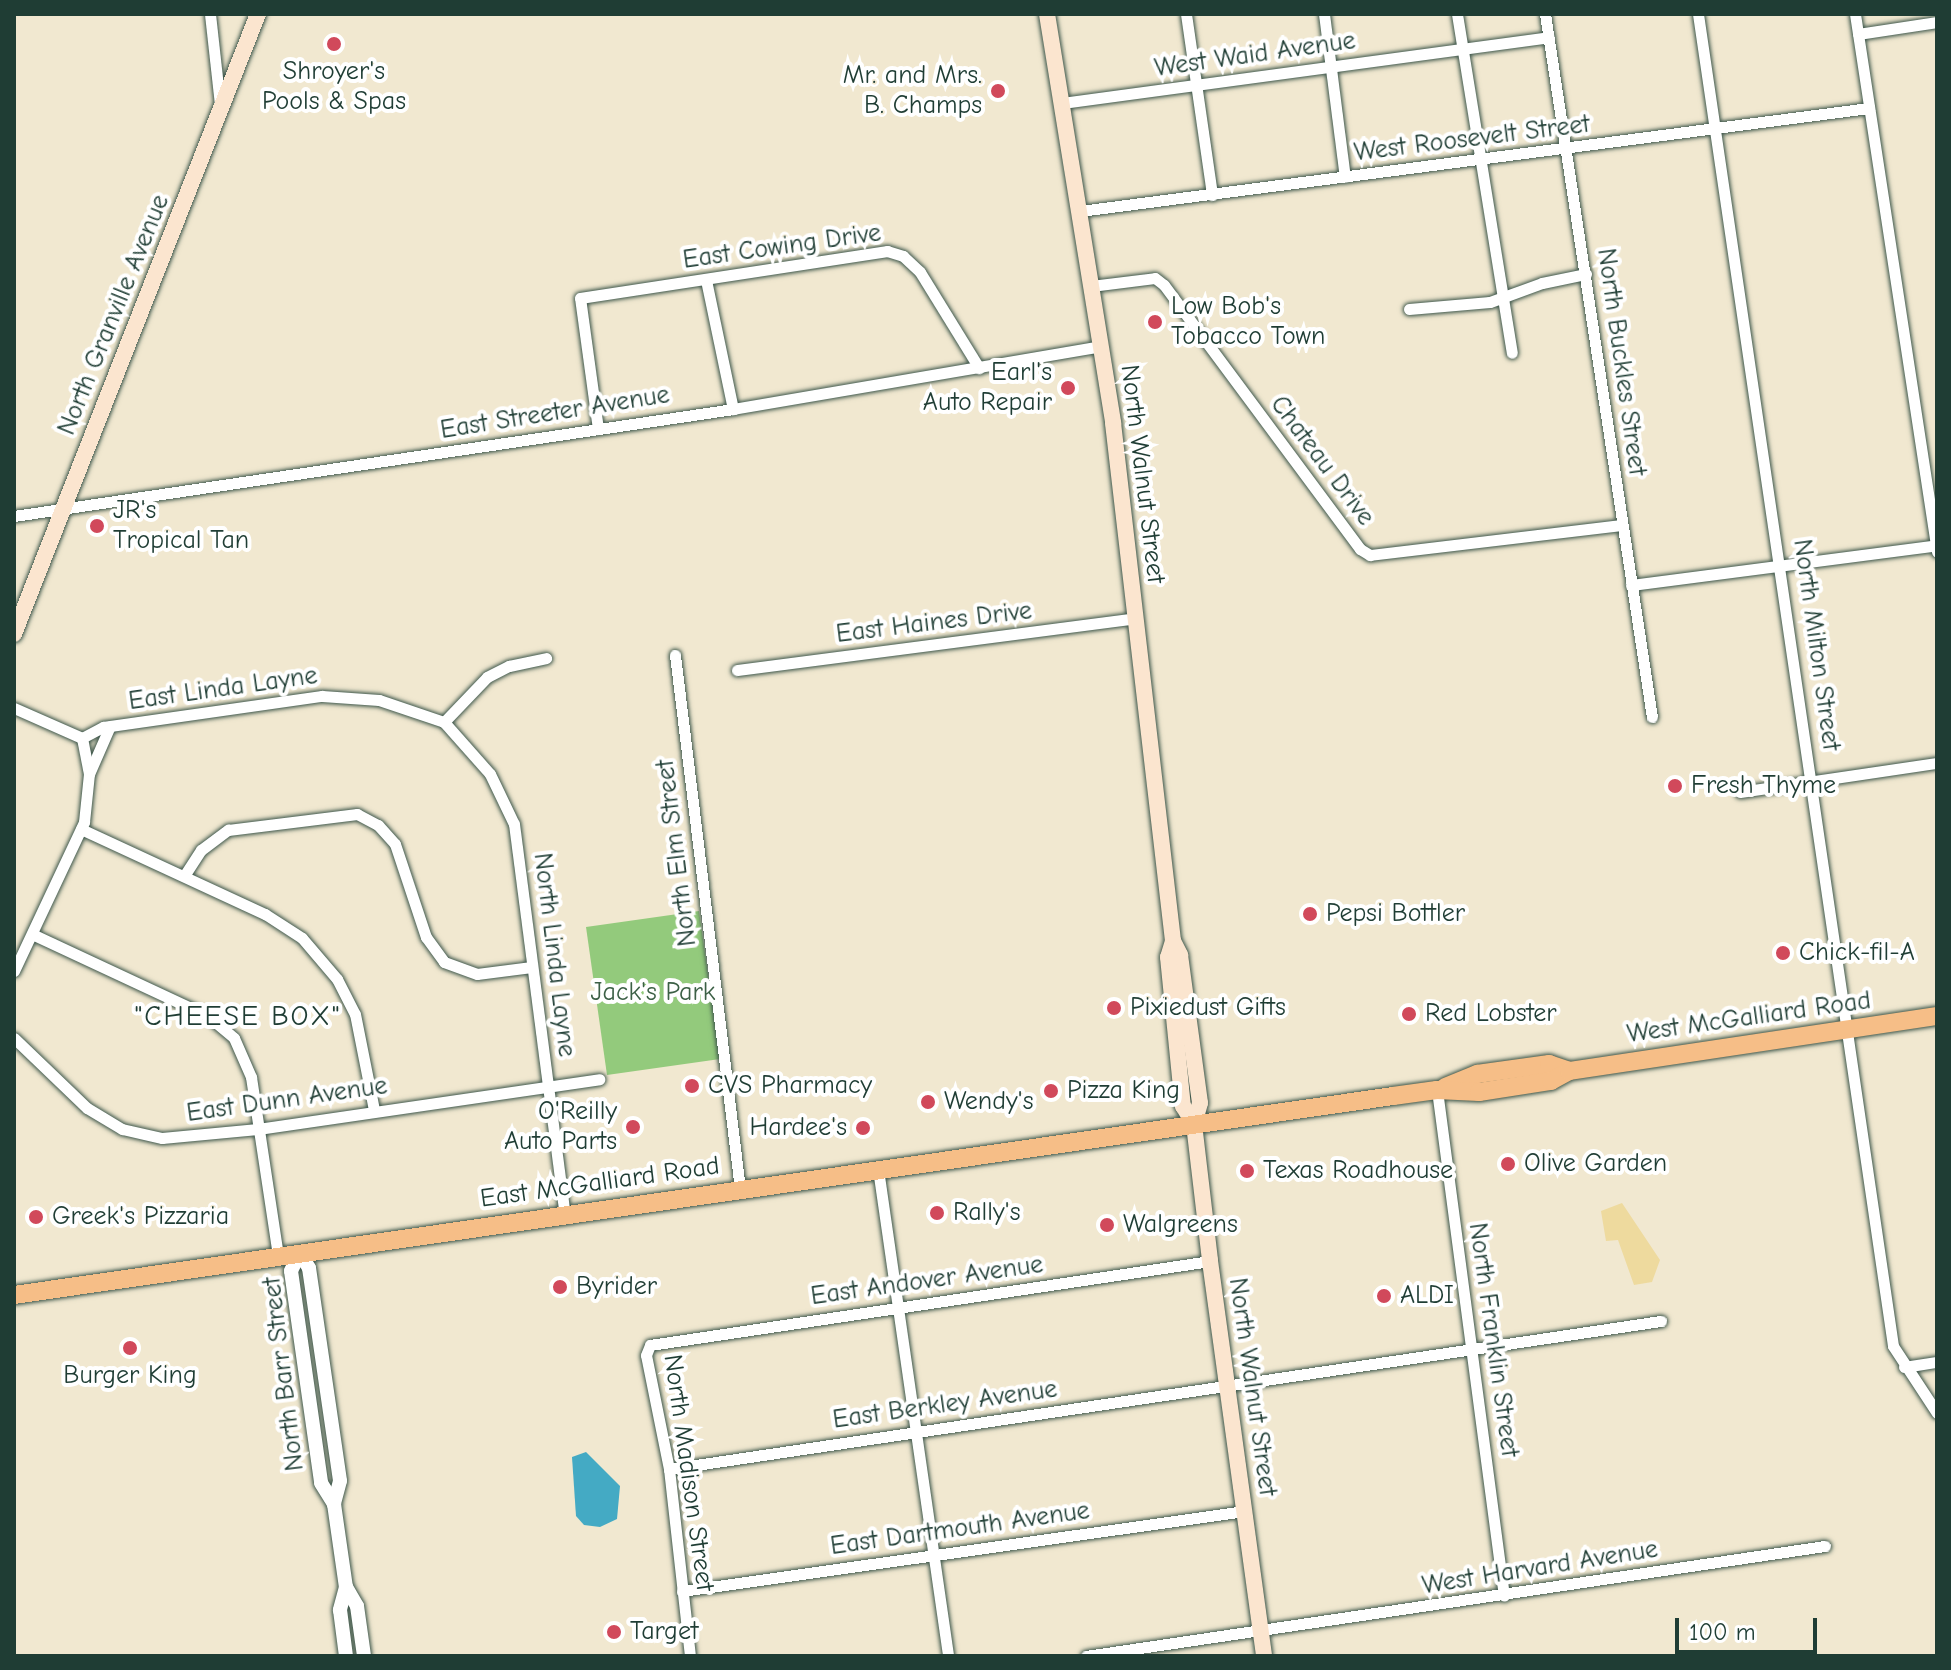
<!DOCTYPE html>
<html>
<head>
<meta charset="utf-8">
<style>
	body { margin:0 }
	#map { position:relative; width:1951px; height:1670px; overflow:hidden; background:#f1e8d0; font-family:"Comic Neue",sans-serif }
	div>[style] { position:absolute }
	.green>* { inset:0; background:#93ca7c }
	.sand>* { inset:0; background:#eeda9e }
	.water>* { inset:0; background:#44aac4 }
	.roads { filter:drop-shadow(0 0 2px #3e574b) drop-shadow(0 0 2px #3e574b) }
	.minor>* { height:11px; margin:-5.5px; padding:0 5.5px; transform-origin:5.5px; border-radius:5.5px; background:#fff }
	.tertiary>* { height:14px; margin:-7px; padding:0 7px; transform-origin:7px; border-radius:7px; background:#fff }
	.secondary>* { height:16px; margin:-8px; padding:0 8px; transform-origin:8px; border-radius:8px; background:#fbe5cf }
	.primary>* { height:18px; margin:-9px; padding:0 9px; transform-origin:9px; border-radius:9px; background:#f6be87 }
	.dots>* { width:22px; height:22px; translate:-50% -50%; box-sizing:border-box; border:4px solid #fff; border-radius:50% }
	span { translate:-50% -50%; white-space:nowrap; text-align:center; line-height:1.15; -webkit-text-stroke:8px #fff; paint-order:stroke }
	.street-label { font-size:26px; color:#1f3d34 }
	.poi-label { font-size:26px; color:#1f3d34 }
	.right { translate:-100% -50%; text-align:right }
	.left { translate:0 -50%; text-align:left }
	.park-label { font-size:26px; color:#3c6046 }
	.neighbourhood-label { font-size:28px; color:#1f3d34; letter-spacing:2px }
	.frame { position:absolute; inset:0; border:16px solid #1f3d34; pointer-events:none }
	.scale { position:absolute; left:1675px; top:1618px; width:142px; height:36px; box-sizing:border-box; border:4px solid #1f3d34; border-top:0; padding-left:10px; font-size:24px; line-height:28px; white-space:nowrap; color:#1f3d34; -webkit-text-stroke:6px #fff; paint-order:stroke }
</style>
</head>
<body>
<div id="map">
	<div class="green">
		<div style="clip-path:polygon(699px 911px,720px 1059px,607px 1075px,586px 927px)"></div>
	</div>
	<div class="sand">
		<div style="clip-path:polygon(1622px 1203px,1660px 1260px,1652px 1282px,1634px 1285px,1618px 1240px,1606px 1241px,1601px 1211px)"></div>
	</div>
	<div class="water">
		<div style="clip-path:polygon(586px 1452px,620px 1486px,617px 1519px,600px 1527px,584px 1525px,576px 1516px,572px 1457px)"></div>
	</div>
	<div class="roads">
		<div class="minor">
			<div style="left:210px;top:14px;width:92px;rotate:83.7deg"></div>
			<div style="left:1186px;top:14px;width:183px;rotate:81.8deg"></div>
			<div style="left:1324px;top:14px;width:164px;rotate:82.7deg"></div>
			<div style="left:1457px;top:14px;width:343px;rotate:80.8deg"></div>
			<div style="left:1545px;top:14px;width:711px;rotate:81.35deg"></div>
			<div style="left:1698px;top:14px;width:1346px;rotate:81.67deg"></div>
			<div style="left:1893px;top:1346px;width:80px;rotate:56.7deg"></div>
			<div style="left:1855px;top:14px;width:544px;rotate:81.33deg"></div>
			<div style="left:1858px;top:34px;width:80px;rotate:-8.6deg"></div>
			<div style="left:1062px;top:103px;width:491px;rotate:-7.7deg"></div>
			<div style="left:1080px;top:211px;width:796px;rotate:-7.44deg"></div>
			<div style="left:706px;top:280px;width:132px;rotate:78.2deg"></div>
			<div style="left:1091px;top:286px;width:64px;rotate:-7.1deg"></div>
			<div style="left:1155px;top:278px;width:11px;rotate:38deg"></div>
			<div style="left:1164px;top:285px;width:329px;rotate:53.4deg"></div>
			<div style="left:1360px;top:549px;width:12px;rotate:31deg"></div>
			<div style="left:1370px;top:555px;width:254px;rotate:-6.8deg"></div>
			<div style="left:1409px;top:309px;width:81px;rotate:-4.9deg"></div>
			<div style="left:1490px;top:302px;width:55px;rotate:-20.1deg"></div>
			<div style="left:1542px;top:283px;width:45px;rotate:-11.6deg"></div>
			<div style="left:598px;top:429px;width:132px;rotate:-97.8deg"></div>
			<div style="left:580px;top:298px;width:311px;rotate:-8.7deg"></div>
			<div style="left:887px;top:251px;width:17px;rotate:17deg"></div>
			<div style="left:903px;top:256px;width:23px;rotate:43deg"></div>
			<div style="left:920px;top:272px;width:113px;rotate:58.4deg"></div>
			<div style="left:14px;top:516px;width:727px;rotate:-8.46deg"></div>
			<div style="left:733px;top:409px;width:373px;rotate:-9.7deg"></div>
			<div style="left:1631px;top:585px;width:309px;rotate:-7.4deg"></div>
			<div style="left:675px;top:655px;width:538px;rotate:83.06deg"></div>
			<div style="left:737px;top:670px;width:402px;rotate:-7.4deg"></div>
			<div style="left:14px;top:708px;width:74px;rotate:23.8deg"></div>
			<div style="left:82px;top:738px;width:24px;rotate:-28deg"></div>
			<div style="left:103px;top:727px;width:221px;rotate:-8.1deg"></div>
			<div style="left:322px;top:696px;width:57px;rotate:4deg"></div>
			<div style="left:379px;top:700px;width:69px;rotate:18.7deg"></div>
			<div style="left:444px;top:722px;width:69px;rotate:48.5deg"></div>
			<div style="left:490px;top:774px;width:55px;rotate:64.4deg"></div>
			<div style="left:514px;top:824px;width:394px;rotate:82.6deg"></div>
			<div style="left:444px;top:722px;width:62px;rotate:-46.3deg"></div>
			<div style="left:487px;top:677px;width:25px;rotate:-27deg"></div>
			<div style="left:509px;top:666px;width:38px;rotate:-12deg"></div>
			<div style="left:82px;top:738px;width:36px;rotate:79deg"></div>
			<div style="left:1740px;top:792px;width:199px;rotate:-8.4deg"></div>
			<div style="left:81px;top:829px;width:203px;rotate:24.8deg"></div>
			<div style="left:265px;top:914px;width:44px;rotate:33deg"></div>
			<div style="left:302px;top:938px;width:54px;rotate:49.5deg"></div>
			<div style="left:337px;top:979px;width:39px;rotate:63deg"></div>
			<div style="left:355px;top:1014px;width:98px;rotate:78.8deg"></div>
			<div style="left:184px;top:876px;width:31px;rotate:-57deg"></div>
			<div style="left:201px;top:850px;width:34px;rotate:-37deg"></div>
			<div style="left:228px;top:830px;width:130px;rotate:-7.1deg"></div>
			<div style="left:357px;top:814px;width:24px;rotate:28deg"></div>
			<div style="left:378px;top:825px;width:25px;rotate:48deg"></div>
			<div style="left:395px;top:844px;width:98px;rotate:71.6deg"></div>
			<div style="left:426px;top:937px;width:31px;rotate:54deg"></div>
			<div style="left:444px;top:962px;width:35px;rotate:20deg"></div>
			<div style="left:477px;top:974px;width:55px;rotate:-7.3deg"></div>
			<div style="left:32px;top:934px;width:194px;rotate:25deg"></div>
			<div style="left:208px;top:1016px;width:34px;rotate:40deg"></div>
			<div style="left:234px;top:1038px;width:43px;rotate:66.4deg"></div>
			<div style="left:251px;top:1077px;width:181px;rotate:81.4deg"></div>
			<div style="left:14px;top:971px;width:165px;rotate:-64.8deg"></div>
			<div style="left:84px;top:822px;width:48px;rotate:-84.1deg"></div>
			<div style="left:89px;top:774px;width:52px;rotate:-66.4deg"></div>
			<div style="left:14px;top:1038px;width:101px;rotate:43.8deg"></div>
			<div style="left:87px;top:1108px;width:41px;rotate:31deg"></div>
			<div style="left:122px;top:1129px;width:41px;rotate:12.7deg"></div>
			<div style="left:162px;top:1138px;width:96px;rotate:-5.4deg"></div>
			<div style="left:258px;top:1129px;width:345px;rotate:-8.3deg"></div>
			<div style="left:1437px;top:1090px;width:510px;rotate:82.46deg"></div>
			<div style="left:878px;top:1169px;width:492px;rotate:81.8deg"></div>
			<div style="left:1904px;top:1367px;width:33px;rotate:-9deg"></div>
			<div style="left:669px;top:1469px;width:1003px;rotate:-8.49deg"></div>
			<div style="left:682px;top:1591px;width:569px;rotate:-8.09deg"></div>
			<div style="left:690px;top:1656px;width:188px;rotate:-96.4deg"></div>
			<div style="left:669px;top:1469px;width:116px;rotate:-101.4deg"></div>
			<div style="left:646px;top:1355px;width:11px;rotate:-68deg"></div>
			<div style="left:650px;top:1345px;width:566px;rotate:-8.53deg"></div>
			<div style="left:1086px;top:1656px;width:747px;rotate:-8.47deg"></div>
		</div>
		<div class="tertiary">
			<div style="left:300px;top:1253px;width:17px;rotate:59deg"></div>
			<div style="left:309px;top:1268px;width:215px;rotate:81.7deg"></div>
			<div style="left:340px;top:1481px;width:24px;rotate:105deg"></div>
			<div style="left:334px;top:1504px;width:84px;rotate:81.8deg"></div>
			<div style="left:346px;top:1587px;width:24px;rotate:105deg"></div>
			<div style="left:340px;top:1610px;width:46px;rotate:82.6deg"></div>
			<div style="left:300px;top:1253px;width:20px;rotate:117deg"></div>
			<div style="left:291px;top:1271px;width:214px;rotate:81.9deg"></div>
			<div style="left:321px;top:1483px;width:25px;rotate:58deg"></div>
			<div style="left:346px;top:1587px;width:22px;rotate:60deg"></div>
			<div style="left:357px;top:1606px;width:50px;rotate:82deg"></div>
		</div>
		<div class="secondary">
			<div style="left:1047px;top:14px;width:414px;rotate:80.8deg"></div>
			<div style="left:1113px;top:423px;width:521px;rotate:83.39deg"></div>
			<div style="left:1173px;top:941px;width:16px;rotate:63deg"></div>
			<div style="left:1180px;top:955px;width:149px;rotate:82.3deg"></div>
			<div style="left:1200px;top:1103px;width:22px;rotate:106deg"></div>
			<div style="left:1194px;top:1124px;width:138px;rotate:83.3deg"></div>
			<div style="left:1210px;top:1261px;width:399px;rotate:82.2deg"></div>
			<div style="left:14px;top:634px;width:666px;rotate:-68.52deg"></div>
			<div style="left:1173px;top:941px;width:17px;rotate:107deg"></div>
			<div style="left:1168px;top:957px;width:150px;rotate:84.3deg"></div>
			<div style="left:1183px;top:1106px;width:21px;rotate:59deg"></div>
		</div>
		<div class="primary">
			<div style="left:1445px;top:1087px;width:35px;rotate:-22deg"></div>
			<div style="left:1477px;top:1074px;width:73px;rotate:-7.9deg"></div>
			<div style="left:1549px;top:1064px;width:21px;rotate:19deg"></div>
			<div style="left:14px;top:1295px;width:1393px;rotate:-8.21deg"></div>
			<div style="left:1393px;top:1096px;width:44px;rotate:-7.8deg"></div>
			<div style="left:1437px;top:1090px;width:42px;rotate:2.7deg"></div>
			<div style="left:1479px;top:1092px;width:73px;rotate:-8.7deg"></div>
			<div style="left:1551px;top:1081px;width:21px;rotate:-29deg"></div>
			<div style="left:1569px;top:1071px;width:372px;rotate:-8.5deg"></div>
		</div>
	</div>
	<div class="dots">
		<div style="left:334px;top:44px;background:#d1495b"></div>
		<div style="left:998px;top:91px;background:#d1495b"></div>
		<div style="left:1155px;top:322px;background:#d1495b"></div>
		<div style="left:1068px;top:388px;background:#d1495b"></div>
		<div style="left:97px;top:526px;background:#d1495b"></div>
		<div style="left:1675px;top:786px;background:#d1495b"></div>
		<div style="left:1310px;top:914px;background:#d1495b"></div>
		<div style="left:1783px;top:953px;background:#d1495b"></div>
		<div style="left:1114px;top:1008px;background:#d1495b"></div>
		<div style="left:1409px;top:1014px;background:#d1495b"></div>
		<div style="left:692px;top:1086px;background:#d1495b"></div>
		<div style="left:1051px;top:1091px;background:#d1495b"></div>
		<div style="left:928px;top:1102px;background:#d1495b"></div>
		<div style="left:633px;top:1127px;background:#d1495b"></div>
		<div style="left:863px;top:1128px;background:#d1495b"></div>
		<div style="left:1508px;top:1164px;background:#d1495b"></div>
		<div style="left:1247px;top:1171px;background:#d1495b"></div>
		<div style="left:937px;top:1213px;background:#d1495b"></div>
		<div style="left:36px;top:1217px;background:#d1495b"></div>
		<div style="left:1107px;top:1225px;background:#d1495b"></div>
		<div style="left:560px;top:1287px;background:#d1495b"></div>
		<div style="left:1384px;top:1296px;background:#d1495b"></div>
		<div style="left:130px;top:1348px;background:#d1495b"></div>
		<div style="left:614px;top:1632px;background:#d1495b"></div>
	</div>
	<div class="street-label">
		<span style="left:1255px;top:55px;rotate:-8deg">West Waid Avenue</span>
		<span style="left:1472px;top:139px;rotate:-7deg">West Roosevelt Street</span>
		<span style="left:782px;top:247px;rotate:-8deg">East Cowing Drive</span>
		<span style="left:114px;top:315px;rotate:-68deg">North Granville Avenue</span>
		<span style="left:1621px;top:362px;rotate:82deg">North Buckles Street</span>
		<span style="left:555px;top:413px;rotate:-9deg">East Streeter Avenue</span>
		<span style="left:1322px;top:461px;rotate:53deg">Chateau Drive</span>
		<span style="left:1142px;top:474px;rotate:83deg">North Walnut Street</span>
		<span style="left:934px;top:623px;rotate:-7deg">East Haines Drive</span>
		<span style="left:1816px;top:645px;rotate:82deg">North Milton Street</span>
		<span style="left:223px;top:689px;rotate:-8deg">East Linda Layne</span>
		<span style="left:677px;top:853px;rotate:-97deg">North Elm Street</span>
		<span style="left:554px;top:955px;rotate:83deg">North Linda Layne</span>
		<span style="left:1749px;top:1018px;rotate:-8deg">West McGalliard Road</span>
		<span style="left:287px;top:1100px;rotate:-8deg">East Dunn Avenue</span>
		<span style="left:600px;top:1183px;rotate:-8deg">East McGalliard Road</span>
		<span style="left:927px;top:1281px;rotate:-8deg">East Andover Avenue</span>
		<span style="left:1493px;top:1340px;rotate:82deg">North Franklin Street</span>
		<span style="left:284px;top:1374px;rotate:-97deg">North Barr Street</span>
		<span style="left:1252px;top:1387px;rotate:82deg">North Walnut Street</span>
		<span style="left:945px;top:1405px;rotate:-8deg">East Berkley Avenue</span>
		<span style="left:688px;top:1473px;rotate:82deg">North Madison Street</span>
		<span style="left:960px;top:1529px;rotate:-8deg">East Dartmouth Avenue</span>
		<span style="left:1540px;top:1568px;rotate:-9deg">West Harvard Avenue</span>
	</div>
	<div class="poi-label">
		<span style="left:334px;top:87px">Shroyer's<br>Pools &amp; Spas</span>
		<span class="right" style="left:982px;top:91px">Mr. and Mrs.<br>B. Champs</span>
		<span class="left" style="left:1171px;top:322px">Low Bob's<br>Tobacco Town</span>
		<span class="right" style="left:1052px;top:388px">Earl's<br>Auto Repair</span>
		<span class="left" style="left:113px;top:526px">JR's<br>Tropical Tan</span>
		<span class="left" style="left:1691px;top:786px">Fresh Thyme</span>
		<span class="left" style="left:1326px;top:914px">Pepsi Bottler</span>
		<span class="left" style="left:1799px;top:953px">Chick-fil-A</span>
		<span class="left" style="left:1130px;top:1008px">Pixiedust Gifts</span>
		<span class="left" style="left:1425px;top:1014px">Red Lobster</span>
		<span class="left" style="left:708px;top:1086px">CVS Pharmacy</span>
		<span class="left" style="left:1067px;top:1091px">Pizza King</span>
		<span class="left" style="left:944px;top:1102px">Wendy's</span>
		<span class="right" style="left:617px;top:1127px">O'Reilly<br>Auto Parts</span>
		<span class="right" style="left:847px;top:1128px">Hardee's</span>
		<span class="left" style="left:1524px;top:1164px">Olive Garden</span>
		<span class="left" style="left:1263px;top:1171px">Texas Roadhouse</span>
		<span class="left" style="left:953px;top:1213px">Rally's</span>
		<span class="left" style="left:52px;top:1217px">Greek's Pizzaria</span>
		<span class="left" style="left:1123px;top:1225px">Walgreens</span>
		<span class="left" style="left:576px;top:1287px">Byrider</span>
		<span class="left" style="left:1400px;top:1296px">ALDI</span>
		<span style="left:130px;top:1376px">Burger King</span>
		<span class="left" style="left:630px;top:1632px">Target</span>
	</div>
	<div class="park-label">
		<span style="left:653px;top:993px">Jack's Park</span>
	</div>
	<div class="neighbourhood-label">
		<span style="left:238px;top:1016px">"CHEESE BOX"</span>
	</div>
	<div class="frame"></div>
	<div class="scale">100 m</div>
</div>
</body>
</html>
